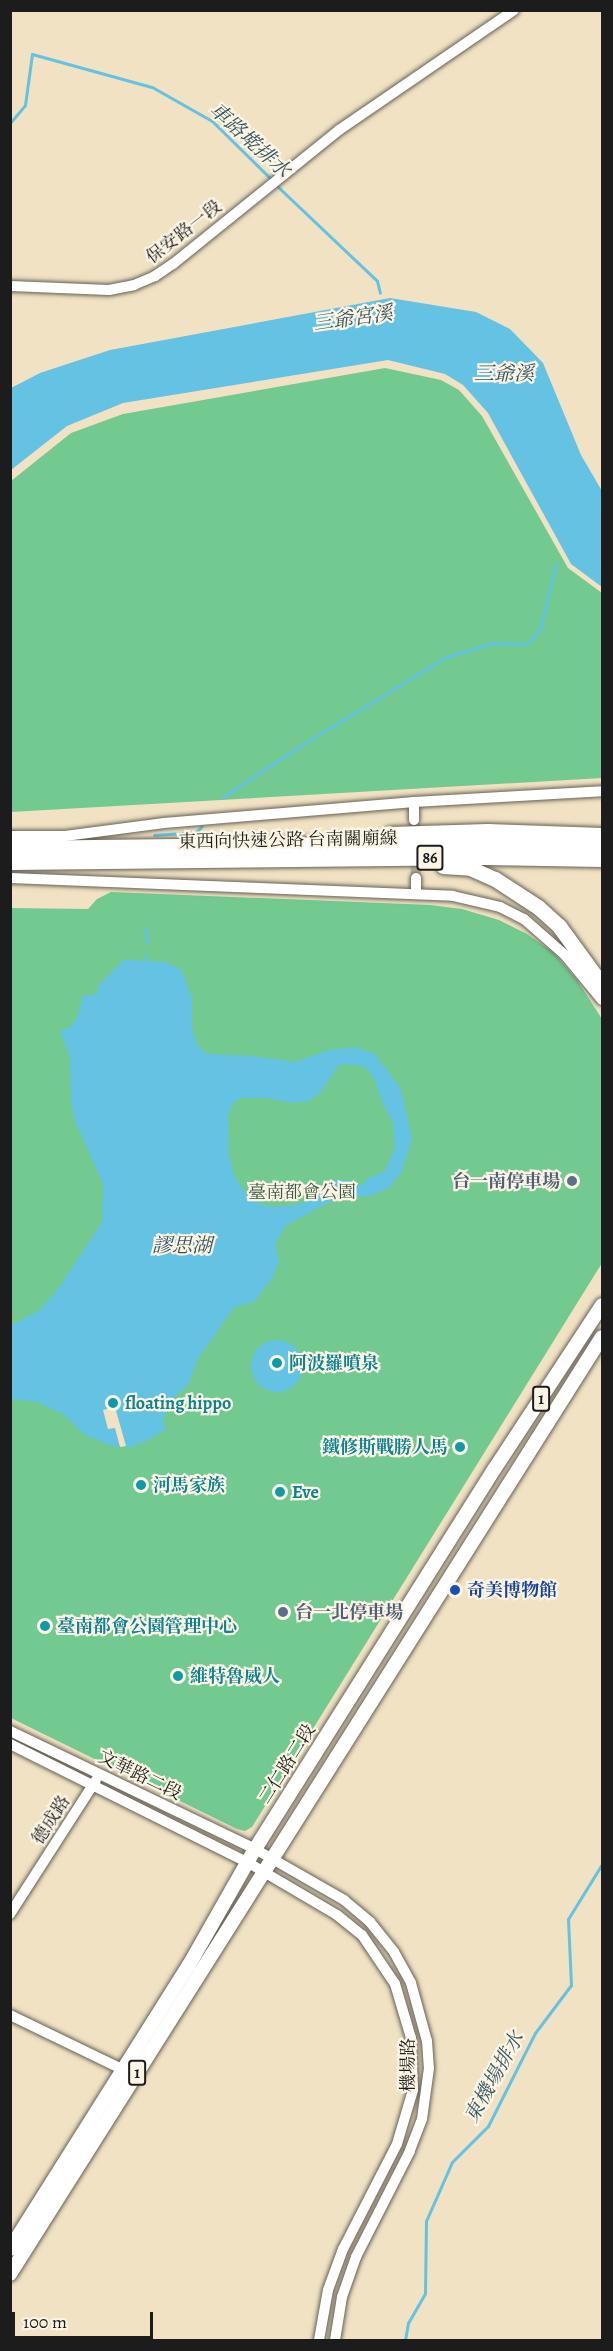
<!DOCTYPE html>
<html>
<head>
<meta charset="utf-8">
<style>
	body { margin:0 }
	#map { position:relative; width:613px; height:2351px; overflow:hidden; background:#f0e2c3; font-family:Alegreya,"Noto Serif TC",serif }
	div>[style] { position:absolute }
	.green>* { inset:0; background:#72ca91 }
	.water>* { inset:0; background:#64c2e2 }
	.round { border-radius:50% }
	.pier>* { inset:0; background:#f0e2c3 }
	.stream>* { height:3px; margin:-1.5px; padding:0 1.5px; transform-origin:1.5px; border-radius:1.5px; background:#64c2e2 }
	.minor-tunnel>* { height:10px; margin-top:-5px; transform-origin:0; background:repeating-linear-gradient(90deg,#c6baa2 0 10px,transparent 0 15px) }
	.roads { filter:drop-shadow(0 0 2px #666156) drop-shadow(0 0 2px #666156) }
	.minor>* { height:10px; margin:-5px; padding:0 5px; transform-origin:5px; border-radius:5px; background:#fff }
	.major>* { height:14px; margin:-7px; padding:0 7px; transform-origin:7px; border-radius:7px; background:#fff }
	.highway>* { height:15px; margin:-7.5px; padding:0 7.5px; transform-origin:7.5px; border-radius:7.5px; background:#fff }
	.dots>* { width:16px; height:16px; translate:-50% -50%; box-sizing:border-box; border:3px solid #fcf5e5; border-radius:50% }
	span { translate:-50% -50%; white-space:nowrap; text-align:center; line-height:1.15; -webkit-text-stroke:4.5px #fcf5e5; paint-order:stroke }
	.shield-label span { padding:2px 4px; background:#fcf5e5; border:2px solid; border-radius:4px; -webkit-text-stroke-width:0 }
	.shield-label { font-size:16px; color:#1c1c1c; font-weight:700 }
	.street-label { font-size:18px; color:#1c1c1c }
	.service-label { font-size:18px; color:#4e5e75; font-weight:700 }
	.right { translate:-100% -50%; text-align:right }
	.left { translate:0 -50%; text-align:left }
	.park-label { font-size:18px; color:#3a5945 }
	.culture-label { font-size:18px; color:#0d838f; font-weight:700 }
	.transit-label { font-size:18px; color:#164399; font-weight:700 }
	.water-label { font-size:20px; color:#355661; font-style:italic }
	.frame { position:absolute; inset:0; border:12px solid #1c1c1c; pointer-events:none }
	.scale { position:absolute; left:12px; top:2312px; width:141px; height:27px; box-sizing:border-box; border:3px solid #1c1c1c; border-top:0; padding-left:8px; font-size:18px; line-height:21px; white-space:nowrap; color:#1c1c1c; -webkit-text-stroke:4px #fcf5e5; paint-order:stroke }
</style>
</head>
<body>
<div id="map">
	<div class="green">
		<div style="clip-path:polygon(385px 368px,441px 380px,459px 390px,482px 416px,568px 568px,602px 593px,602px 778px,11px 812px,11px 481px,71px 433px,123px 414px)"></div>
		<div style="clip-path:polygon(111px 892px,430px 905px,462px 909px,499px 920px,527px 934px,554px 953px,577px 980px,602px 1019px,602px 1263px,252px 1827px,245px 1831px,237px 1829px,11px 1718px,11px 908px,88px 909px,97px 899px)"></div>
	</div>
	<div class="water">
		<div style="clip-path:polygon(390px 298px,476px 312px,510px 329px,543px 363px,581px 455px,602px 491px,602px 587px,571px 564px,488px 413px,463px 385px,445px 374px,388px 360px,123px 403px,67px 426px,11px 470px,11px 388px,40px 373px,110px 350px)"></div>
		<div style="clip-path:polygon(evenodd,124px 960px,165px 962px,181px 969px,192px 998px,192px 1029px,197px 1043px,206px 1054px,253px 1056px,295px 1062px,329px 1050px,356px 1047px,375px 1054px,401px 1089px,412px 1139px,401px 1173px,389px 1188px,370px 1196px,339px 1197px,285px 1226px,275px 1245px,279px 1262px,273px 1277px,254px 1302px,234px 1307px,198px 1359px,188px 1385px,177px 1394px,163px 1419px,166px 1429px,147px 1441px,130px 1447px,112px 1446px,85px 1435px,64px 1415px,38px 1402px,11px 1399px,10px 1326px,40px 1310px,58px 1289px,102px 1222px,103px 1184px,75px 1121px,71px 1101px,70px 1057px,60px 1032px,71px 1026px,79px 1013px,82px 997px,98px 993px,98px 986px,124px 960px,344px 1064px,364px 1066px,374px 1078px,383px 1105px,393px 1122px,395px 1147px,385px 1171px,366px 1179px,364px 1184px,354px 1186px,348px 1180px,334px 1180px,321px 1194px,301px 1204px,274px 1207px,260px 1204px,247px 1196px,235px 1177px,229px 1157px,228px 1114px,233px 1103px,241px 1098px,267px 1098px,293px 1103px,308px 1101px,320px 1093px,338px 1066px,344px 1064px)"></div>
		<div class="round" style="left:251px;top:1340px;width:52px;height:52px"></div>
	</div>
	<div class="pier">
		<div style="clip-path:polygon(115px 1407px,126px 1446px,120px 1447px,115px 1428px,108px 1429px,103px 1410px)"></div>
	</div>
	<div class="stream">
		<div style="left:10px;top:123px;width:23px;rotate:-50deg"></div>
		<div style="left:25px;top:105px;width:51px;rotate:-82.2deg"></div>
		<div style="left:32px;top:54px;width:124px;rotate:15.4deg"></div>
		<div style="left:152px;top:87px;width:69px;rotate:29.5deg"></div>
		<div style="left:212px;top:121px;width:84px;rotate:44.5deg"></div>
		<div style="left:276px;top:185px;width:139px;rotate:43.5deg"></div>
		<div style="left:377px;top:281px;width:12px;rotate:76deg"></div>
		<div style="left:223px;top:797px;width:85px;rotate:-33.5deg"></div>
		<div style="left:294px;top:750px;width:178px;rotate:-31.5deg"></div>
		<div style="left:446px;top:657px;width:49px;rotate:-16.6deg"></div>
		<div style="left:493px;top:643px;width:34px;rotate:2deg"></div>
		<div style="left:527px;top:644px;width:19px;rotate:-47deg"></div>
		<div style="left:540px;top:630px;width:69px;rotate:-76.6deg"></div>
		<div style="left:154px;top:835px;width:42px;rotate:-4.1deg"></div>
		<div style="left:196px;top:832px;width:8px;rotate:-45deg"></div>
		<div style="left:146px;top:929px;width:14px;rotate:86deg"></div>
		<div style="left:146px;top:964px;width:9px;rotate:-90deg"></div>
		<div style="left:405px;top:2340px;width:17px;rotate:-80deg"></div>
		<div style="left:408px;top:2323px;width:34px;rotate:-60deg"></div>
		<div style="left:425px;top:2293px;width:72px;rotate:-89.2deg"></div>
		<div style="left:426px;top:2221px;width:64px;rotate:-66.2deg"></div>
		<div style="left:452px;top:2162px;width:51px;rotate:-45deg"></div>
		<div style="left:488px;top:2126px;width:104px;rotate:-63.2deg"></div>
		<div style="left:535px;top:2033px;width:60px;rotate:-53.1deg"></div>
		<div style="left:571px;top:1985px;width:66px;rotate:-92.6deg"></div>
		<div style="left:568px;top:1919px;width:65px;rotate:-58.3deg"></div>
	</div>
	<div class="minor-tunnel">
		<div style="left:415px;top:851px;width:27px;rotate:88deg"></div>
	</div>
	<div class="roads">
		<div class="minor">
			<div style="left:10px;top:286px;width:99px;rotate:2.3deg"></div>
			<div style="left:109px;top:290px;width:25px;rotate:-11deg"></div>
			<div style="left:134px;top:285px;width:23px;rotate:-23deg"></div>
			<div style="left:155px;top:276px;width:22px;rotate:-34deg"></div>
			<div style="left:173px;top:264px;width:213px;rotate:-38.9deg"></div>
			<div style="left:339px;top:130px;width:212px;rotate:-34.4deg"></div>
			<div style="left:414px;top:802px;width:18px;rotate:90deg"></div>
			<div style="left:10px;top:836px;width:55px"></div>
			<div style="left:65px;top:836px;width:100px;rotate:-7.5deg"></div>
			<div style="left:164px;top:823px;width:251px;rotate:-4.8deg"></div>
			<div style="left:414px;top:802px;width:188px;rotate:-3.3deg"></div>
			<div style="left:10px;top:878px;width:443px;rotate:2.3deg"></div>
			<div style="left:453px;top:896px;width:48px;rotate:13.2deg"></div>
			<div style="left:500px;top:907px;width:27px;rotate:27deg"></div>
			<div style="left:524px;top:919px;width:55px;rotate:41.3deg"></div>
			<div style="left:565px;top:955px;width:58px;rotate:50.6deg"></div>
			<div style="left:416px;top:878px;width:16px;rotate:90deg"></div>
			<div style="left:10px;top:1731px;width:272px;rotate:25.7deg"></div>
			<div style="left:255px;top:1849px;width:103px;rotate:29.8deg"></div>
			<div style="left:344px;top:1900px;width:34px;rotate:40deg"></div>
			<div style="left:370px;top:1922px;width:38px;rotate:51deg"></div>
			<div style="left:394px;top:1952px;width:35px;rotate:61deg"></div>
			<div style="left:411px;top:1983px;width:60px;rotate:74.6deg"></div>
			<div style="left:427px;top:2041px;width:27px;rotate:86deg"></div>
			<div style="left:429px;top:2068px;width:51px;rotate:97.8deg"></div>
			<div style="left:422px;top:2119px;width:34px;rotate:111deg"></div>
			<div style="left:410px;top:2151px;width:119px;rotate:117deg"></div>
			<div style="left:356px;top:2257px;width:42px;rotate:109.3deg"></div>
			<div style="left:342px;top:2297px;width:44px;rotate:99.2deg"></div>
			<div style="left:10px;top:1744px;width:265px;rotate:26.5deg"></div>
			<div style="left:247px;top:1862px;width:104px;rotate:30.5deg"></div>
			<div style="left:337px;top:1915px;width:32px;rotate:39deg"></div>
			<div style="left:362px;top:1935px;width:59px;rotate:56deg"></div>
			<div style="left:395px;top:1984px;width:56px;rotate:73.5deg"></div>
			<div style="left:411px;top:2038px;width:52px;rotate:87.8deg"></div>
			<div style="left:413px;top:2090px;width:56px;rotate:106.5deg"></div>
			<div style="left:397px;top:2144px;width:118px;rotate:117.2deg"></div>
			<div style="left:343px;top:2249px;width:44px;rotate:110.1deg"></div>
			<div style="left:328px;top:2290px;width:51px;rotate:100.2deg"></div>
			<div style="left:10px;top:1914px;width:159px;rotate:-57.3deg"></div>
			<div style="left:10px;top:2015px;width:127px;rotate:25.8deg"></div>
		</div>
		<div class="major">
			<div style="left:10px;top:2249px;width:336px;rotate:-57.8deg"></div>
			<div style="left:189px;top:1965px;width:133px;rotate:-60.4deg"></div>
			<div style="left:255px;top:1849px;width:450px;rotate:-57.8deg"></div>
			<div style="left:495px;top:1468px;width:195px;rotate:-56.7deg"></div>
			<div style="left:10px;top:2274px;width:1108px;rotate:-57.72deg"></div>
		</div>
		<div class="highway">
			<div style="left:390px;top:834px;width:97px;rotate:-1.8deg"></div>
			<div style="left:487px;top:831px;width:115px;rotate:2deg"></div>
			<div style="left:10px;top:848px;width:337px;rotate:-0.7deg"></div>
			<div style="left:347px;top:844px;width:255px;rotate:0.2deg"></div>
			<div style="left:10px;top:862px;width:475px;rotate:-0.6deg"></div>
			<div style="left:485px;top:857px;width:117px;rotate:1deg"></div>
			<div style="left:443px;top:866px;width:27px;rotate:4deg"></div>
			<div style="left:470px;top:868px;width:27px;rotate:24deg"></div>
			<div style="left:495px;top:879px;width:51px;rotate:33.1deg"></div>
			<div style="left:538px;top:907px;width:28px;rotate:42deg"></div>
			<div style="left:559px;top:926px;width:73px;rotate:53.9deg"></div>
		</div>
	</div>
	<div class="dots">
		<div style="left:572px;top:1181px;background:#5c6f8a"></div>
		<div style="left:277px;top:1363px;background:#0f9aa8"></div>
		<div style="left:113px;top:1403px;background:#0f9aa8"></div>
		<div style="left:460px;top:1447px;background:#0f9aa8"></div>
		<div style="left:141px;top:1485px;background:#0f9aa8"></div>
		<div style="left:280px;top:1492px;background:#0f9aa8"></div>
		<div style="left:455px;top:1590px;background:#1a4fb4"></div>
		<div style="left:283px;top:1612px;background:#5c6f8a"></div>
		<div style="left:45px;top:1626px;background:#0f9aa8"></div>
		<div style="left:178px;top:1676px;background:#0f9aa8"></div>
	</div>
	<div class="shield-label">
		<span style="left:430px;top:858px">86</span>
		<span style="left:541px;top:1399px">1</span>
		<span style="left:137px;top:2073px">1</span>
	</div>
	<div class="street-label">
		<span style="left:184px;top:232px;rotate:-38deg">保安路一段</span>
		<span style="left:288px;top:840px;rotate:-1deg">東西向快速公路 台南關廟線</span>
		<span style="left:287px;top:1764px;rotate:-58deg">二仁路二段</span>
		<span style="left:140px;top:1775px;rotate:26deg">文華路二段</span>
		<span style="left:51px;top:1820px;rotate:-57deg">德成路</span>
		<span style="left:408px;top:2065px;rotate:-90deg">機場路</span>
	</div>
	<div class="service-label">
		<span class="right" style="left:560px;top:1181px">台一南停車場</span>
		<span class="left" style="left:295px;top:1612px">台一北停車場</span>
	</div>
	<div class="park-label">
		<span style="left:302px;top:1192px">臺南都會公園</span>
	</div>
	<div class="culture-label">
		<span class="left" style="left:289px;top:1363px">阿波羅噴泉</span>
		<span class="left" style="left:125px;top:1403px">floating hippo</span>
		<span class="right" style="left:448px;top:1447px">鐵修斯戰勝人馬</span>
		<span class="left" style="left:153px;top:1485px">河馬家族</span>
		<span class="left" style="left:292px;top:1492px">Eve</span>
		<span class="left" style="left:57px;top:1626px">臺南都會公園管理中心</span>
		<span class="left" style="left:190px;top:1676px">維特魯威人</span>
	</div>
	<div class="transit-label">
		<span class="left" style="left:467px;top:1590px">奇美博物館</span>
	</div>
	<div class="water-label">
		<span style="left:250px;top:140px;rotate:42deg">車路墘排水</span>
		<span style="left:353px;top:318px;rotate:-8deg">三爺宮溪</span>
		<span style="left:504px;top:373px">三爺溪</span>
		<span style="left:182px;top:1245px">謬思湖</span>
		<span style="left:494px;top:2077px;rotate:-61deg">東機場排水</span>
	</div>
	<div class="frame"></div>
	<div class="scale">100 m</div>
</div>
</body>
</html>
